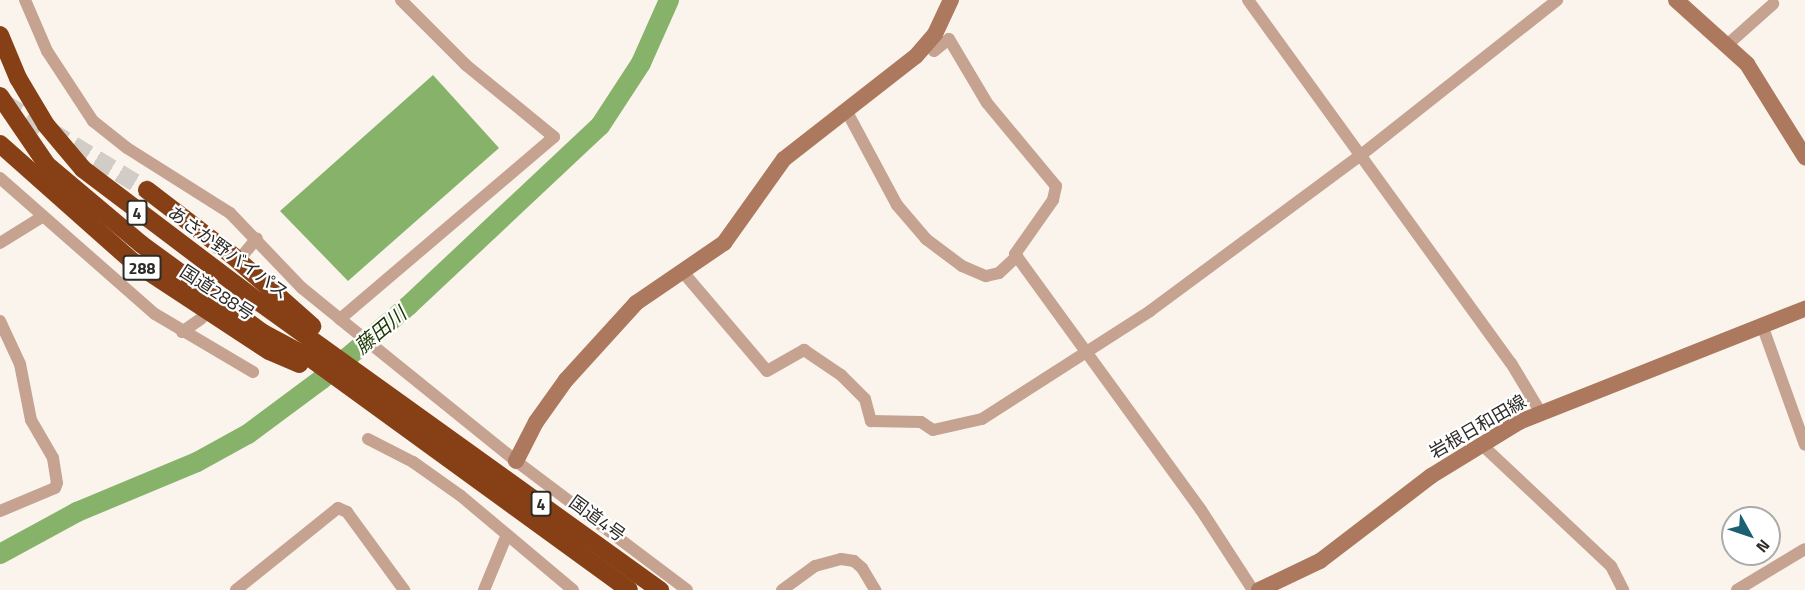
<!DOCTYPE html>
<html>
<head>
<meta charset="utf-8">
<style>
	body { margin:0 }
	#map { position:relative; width:1805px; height:590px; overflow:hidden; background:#faf4ec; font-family:"Titillium Web","Noto Sans JP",sans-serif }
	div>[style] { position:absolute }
	.water>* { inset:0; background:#86b26a }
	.river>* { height:20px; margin:-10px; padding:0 10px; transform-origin:10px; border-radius:10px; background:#86b26a }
	.highway-tunnel>* { height:18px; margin-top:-9px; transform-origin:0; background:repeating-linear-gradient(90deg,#d1ccc5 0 18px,transparent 0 27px) }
	.street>* { height:12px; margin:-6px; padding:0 6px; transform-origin:6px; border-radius:6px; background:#c6a290 }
	.secondary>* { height:16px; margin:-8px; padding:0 8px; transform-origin:8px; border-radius:8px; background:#ac795e }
	.highway>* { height:18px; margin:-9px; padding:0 9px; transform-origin:9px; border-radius:9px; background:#874015 }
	span { translate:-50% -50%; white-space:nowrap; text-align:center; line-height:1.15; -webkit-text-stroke:4.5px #fff; paint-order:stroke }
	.shield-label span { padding:2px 4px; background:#fff; border:2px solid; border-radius:4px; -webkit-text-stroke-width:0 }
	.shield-label { font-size:16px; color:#2e2c29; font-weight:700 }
	.street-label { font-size:18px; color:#2e2c29 }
	.water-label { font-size:20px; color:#1b3702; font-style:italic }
	.north { position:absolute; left:1721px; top:506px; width:60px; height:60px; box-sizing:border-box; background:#fff; border:2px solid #ababa9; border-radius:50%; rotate:130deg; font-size:16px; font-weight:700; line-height:24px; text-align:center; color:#2e2c29 }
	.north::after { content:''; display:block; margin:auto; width:21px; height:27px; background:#1c6073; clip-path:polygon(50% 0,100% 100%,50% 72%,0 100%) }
</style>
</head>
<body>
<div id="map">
	<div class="water">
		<div style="clip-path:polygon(433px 75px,499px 148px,348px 281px,280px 211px)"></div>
	</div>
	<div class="river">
		<div style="left:0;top:554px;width:88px;rotate:-28.6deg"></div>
		<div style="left:77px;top:512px;width:130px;rotate:-22.6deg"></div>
		<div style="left:197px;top:462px;width:58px;rotate:-28.8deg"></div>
		<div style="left:248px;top:434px;width:92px;rotate:-36.6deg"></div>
		<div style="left:322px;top:379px;width:113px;rotate:-40.3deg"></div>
		<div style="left:408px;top:306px;width:263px;rotate:-43.2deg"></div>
		<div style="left:600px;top:126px;width:75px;rotate:-56.9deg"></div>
		<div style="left:641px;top:63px;width:69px;rotate:-66deg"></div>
	</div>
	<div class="highway-tunnel">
		<div style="left:4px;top:103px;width:167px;rotate:31.3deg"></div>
	</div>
	<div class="street">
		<div style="left:25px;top:0;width:56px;rotate:66.7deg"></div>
		<div style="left:47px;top:51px;width:84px;rotate:56.7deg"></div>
		<div style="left:93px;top:121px;width:43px;rotate:38.5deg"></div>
		<div style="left:127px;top:148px;width:122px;rotate:32.3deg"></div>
		<div style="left:230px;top:213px;width:104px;rotate:46.2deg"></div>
		<div style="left:302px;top:288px;width:49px;rotate:39.2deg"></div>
		<div style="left:340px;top:319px;width:226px;rotate:38.9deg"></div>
		<div style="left:516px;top:461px;width:214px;rotate:37deg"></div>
		<div style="left:1248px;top:0;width:448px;rotate:54.1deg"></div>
		<div style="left:1511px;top:363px;width:58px;rotate:59deg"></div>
		<div style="left:929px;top:42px;width:10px;rotate:61deg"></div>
		<div style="left:934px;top:51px;width:19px;rotate:-39deg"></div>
		<div style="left:949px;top:39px;width:74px;rotate:59.3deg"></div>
		<div style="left:987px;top:103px;width:108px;rotate:50.3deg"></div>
		<div style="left:1056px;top:186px;width:14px;rotate:102deg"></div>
		<div style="left:1053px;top:200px;width:66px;rotate:125.1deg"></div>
		<div style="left:1015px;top:254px;width:316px;rotate:54deg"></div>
		<div style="left:1201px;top:510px;width:95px;rotate:57deg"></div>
		<div style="left:1727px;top:45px;width:62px;rotate:-41.7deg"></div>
		<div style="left:846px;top:110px;width:108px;rotate:61.8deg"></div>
		<div style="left:897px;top:205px;width:45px;rotate:49.5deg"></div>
		<div style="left:926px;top:239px;width:45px;rotate:36.9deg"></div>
		<div style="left:962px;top:266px;width:26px;rotate:23deg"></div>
		<div style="left:986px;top:276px;width:13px;rotate:-13deg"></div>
		<div style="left:999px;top:273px;width:25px;rotate:-43deg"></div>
		<div style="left:0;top:178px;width:206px;rotate:41.3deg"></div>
		<div style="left:155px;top:314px;width:114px;rotate:30.6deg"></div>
		<div style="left:0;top:243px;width:49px;rotate:-31.8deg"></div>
		<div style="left:242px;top:256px;width:23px;rotate:-50deg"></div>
		<div style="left:682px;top:271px;width:131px;rotate:49.6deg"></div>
		<div style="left:767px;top:371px;width:43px;rotate:-29.6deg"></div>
		<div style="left:804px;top:350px;width:45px;rotate:34deg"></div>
		<div style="left:841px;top:375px;width:34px;rotate:45deg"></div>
		<div style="left:865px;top:399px;width:23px;rotate:75deg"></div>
		<div style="left:871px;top:421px;width:50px;rotate:1.1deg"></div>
		<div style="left:921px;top:422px;width:14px;rotate:34deg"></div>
		<div style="left:933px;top:430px;width:50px;rotate:-12.7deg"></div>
		<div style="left:982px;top:419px;width:200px;rotate:-32.7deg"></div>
		<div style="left:1150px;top:311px;width:262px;rotate:-36.5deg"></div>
		<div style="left:1361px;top:155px;width:250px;rotate:-38.3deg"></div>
		<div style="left:340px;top:319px;width:281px;rotate:-40.4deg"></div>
		<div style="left:554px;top:137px;width:114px;rotate:-140.7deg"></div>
		<div style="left:466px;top:65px;width:92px;rotate:-135deg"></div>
		<div style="left:0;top:321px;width:47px;rotate:65.1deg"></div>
		<div style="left:20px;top:364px;width:57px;rotate:78.9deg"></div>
		<div style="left:31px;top:420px;width:44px;rotate:59.9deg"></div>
		<div style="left:53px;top:458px;width:25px;rotate:81deg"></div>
		<div style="left:57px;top:483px;width:5px;rotate:112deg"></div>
		<div style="left:55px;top:488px;width:60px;rotate:157.3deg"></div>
		<div style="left:1762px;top:325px;width:127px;rotate:70.3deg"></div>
		<div style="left:182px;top:332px;width:24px;rotate:-35deg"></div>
		<div style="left:368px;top:439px;width:51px;rotate:27.1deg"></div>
		<div style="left:413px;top:462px;width:59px;rotate:35.3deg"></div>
		<div style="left:461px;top:496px;width:146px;rotate:40deg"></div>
		<div style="left:1481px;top:444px;width:178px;rotate:43.2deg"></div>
		<div style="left:1611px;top:566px;width:27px;rotate:63deg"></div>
		<div style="left:236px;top:590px;width:131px;rotate:-38.8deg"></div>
		<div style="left:338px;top:508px;width:10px;rotate:24deg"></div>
		<div style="left:347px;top:512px;width:97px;rotate:53.8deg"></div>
		<div style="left:484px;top:590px;width:57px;rotate:-67.5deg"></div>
		<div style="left:782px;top:590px;width:41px;rotate:-36deg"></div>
		<div style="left:815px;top:566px;width:27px;rotate:-15deg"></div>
		<div style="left:841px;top:559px;width:13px;rotate:9deg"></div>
		<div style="left:854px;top:561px;width:11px;rotate:41deg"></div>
		<div style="left:862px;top:568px;width:26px;rotate:59deg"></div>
		<div style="left:1737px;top:590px;width:79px;rotate:-31.1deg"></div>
	</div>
	<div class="secondary">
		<div style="left:1676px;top:0;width:96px;rotate:42deg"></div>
		<div style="left:1747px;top:64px;width:110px;rotate:58.1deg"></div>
		<div style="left:516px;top:461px;width:44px;rotate:-62.9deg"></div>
		<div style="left:536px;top:422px;width:52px;rotate:-54.5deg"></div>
		<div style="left:566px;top:380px;width:104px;rotate:-47.7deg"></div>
		<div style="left:636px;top:303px;width:107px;rotate:-34.3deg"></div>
		<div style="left:724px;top:243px;width:103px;rotate:-54.5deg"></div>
		<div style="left:784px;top:159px;width:167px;rotate:-38deg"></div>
		<div style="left:916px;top:56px;width:29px;rotate:-49deg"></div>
		<div style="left:935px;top:34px;width:38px;rotate:-65deg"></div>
		<div style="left:1259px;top:590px;width:68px;rotate:-25.4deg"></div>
		<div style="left:1320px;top:561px;width:140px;rotate:-37.4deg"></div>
		<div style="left:1431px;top:476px;width:103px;rotate:-31.5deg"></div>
		<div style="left:1519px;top:422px;width:308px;rotate:-21.6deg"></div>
	</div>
	<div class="highway">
		<div style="left:0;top:35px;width:47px;rotate:67.3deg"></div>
		<div style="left:18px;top:78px;width:55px;rotate:59.2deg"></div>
		<div style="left:46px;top:125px;width:57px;rotate:49.9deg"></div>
		<div style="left:83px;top:169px;width:221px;rotate:37.1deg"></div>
		<div style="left:259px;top:302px;width:494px;rotate:35.7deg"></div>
		<div style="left:0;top:96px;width:83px;rotate:55.7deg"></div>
		<div style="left:47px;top:165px;width:123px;rotate:40deg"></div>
		<div style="left:141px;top:244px;width:151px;rotate:36.1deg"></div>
		<div style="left:263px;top:333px;width:53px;rotate:28deg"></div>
		<div style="left:310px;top:358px;width:394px;rotate:36deg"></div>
		<div style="left:0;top:144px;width:176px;rotate:41.6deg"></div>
		<div style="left:132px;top:261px;width:164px;rotate:33.3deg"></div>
		<div style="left:269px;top:351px;width:33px;rotate:23deg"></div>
		<div style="left:147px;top:190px;width:108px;rotate:37.5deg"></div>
		<div style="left:233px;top:256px;width:106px;rotate:41.5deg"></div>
	</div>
	<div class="shield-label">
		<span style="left:137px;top:213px">4</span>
		<span style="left:142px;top:268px">288</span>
		<span style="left:541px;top:504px">4</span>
	</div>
	<div class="street-label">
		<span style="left:228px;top:253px;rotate:36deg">あさか野バイパス</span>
		<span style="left:217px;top:293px;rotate:33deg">国道288号</span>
		<span style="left:1478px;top:427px;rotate:-30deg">岩根日和田線</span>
		<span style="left:597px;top:519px;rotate:36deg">国道4号</span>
	</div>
	<div class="water-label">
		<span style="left:380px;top:330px;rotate:-40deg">藤田川</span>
	</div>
	<div class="north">N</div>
</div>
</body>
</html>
